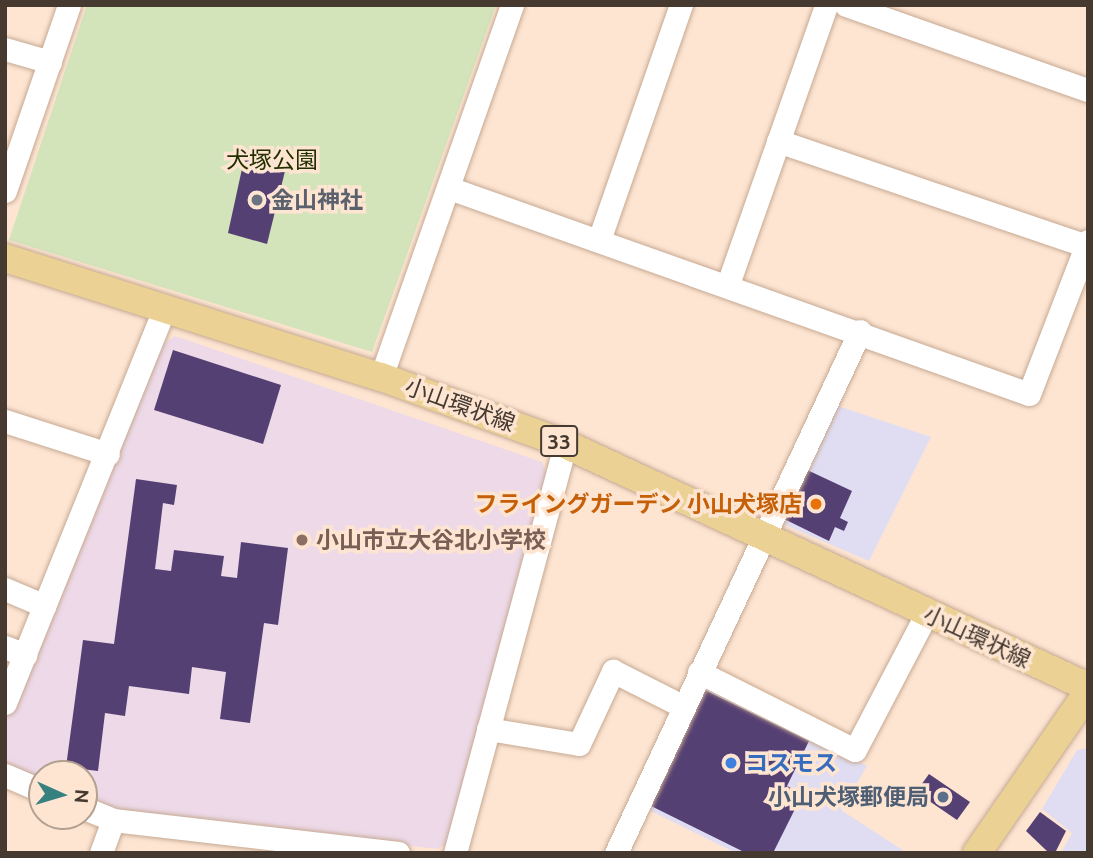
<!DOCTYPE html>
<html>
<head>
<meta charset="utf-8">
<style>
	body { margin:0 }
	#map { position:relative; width:1093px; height:858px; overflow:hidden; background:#fde5d2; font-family:Ubuntu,"Noto Sans JP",sans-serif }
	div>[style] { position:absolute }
	.commercial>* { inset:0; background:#e0ddf3 }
	.education>* { inset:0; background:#edd9e8 }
	.green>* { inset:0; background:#d3e3ba }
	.building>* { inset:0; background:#554073 }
	.roads { filter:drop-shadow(0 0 2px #c6a993) drop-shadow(0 0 2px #c6a993) }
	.minor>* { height:23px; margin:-11.5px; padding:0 11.5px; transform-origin:11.5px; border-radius:11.5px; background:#fff }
	.major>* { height:28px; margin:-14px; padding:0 14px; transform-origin:14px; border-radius:14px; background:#ebd194 }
	.dots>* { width:19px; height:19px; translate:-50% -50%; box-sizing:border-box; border:4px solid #fde5d2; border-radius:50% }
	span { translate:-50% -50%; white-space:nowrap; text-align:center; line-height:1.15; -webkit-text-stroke:7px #fde5d2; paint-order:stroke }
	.shield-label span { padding:2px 5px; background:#fde5d2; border:2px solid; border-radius:5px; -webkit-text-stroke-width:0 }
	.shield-label { font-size:21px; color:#453930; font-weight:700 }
	.park-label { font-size:23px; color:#222f01 }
	.worship-label { font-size:23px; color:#5b616d; font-weight:700 }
	.left { translate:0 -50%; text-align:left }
	.street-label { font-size:23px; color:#453930 }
	.food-label { font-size:23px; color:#c56008; font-weight:700 }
	.right { translate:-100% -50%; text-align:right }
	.education-label { font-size:23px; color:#785e54; font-weight:700 }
	.shop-label { font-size:23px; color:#366cbe; font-weight:700 }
	.service-label { font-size:23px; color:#4e5e75; font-weight:700 }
	.frame { position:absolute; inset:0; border:7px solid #453930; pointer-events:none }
	.north { position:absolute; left:28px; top:760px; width:70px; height:70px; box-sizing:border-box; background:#fde5d2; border:2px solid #b3a091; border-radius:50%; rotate:94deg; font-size:19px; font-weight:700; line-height:28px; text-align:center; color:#453930 }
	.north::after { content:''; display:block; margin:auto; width:24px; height:32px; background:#378080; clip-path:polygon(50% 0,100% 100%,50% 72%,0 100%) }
</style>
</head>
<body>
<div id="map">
	<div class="commercial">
		<div style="clip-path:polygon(832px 404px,931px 437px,869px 561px,783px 524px,778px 514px)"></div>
		<div style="clip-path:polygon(700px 683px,867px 766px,841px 810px,907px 853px,736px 853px,643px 807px)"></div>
		<div style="clip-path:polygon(1088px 748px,1088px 853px,1061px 853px,1072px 833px,1042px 809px,1077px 750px)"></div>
	</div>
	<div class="education">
		<div style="clip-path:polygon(175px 336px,542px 462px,547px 475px,450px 840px,438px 849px,120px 812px,84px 798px,84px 774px,42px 774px,42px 781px,5px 767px,5px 722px,45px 606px,161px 345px)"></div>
	</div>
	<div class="green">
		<div style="clip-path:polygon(87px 5px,496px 5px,372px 352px,9px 240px)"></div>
	</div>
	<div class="building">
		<div style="clip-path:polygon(245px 155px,286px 167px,267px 244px,228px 233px)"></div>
		<div style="clip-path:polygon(173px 350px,281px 385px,263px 444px,154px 410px)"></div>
		<div style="clip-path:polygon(803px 468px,852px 491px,840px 518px,848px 522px,844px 531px,835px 527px,829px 541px,780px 517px)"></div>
		<div style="clip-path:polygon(136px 479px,177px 485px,174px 505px,163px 503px,155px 569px,171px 571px,174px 550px,224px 556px,221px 576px,237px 578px,241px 542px,288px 548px,278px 625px,264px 623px,250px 723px,220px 719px,226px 672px,192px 667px,189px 694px,129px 686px,125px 716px,105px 713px,98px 771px,66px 767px,83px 640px,114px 644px)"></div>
		<div style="clip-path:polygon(701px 688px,809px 741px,787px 786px,803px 793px,773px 853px,746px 853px,645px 803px)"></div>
		<div style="clip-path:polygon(929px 774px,970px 802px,957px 820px,916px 792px)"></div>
		<div style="clip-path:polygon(1040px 812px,1066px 831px,1055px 853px,1049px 853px,1026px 831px)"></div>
	</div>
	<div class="roads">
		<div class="minor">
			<div style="left:846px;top:5px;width:256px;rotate:19.4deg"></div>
			<div style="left:5px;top:49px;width:47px;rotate:16.1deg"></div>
			<div style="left:778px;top:141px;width:325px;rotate:18.8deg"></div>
			<div style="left:449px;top:188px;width:615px;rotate:19.55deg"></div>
			<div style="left:1029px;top:394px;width:164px;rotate:-68.9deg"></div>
			<div style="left:5px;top:191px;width:197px;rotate:-71deg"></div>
			<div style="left:599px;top:240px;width:249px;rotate:-70.8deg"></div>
			<div style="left:728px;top:284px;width:296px;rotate:-70.6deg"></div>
			<div style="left:381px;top:377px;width:394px;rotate:-70.6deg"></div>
			<div style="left:5px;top:421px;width:108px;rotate:17.8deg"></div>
			<div style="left:5px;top:589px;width:43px;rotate:23deg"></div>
			<div style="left:5px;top:647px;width:22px;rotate:22deg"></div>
			<div style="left:699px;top:672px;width:174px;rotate:26.6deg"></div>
			<div style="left:855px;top:750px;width:155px;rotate:-62.3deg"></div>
			<div style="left:5px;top:703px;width:425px;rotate:-68deg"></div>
			<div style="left:488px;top:729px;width:92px;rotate:9.4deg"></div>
			<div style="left:579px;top:744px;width:81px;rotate:-65deg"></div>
			<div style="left:613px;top:671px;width:77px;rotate:26.9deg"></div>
			<div style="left:5px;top:775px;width:40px;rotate:23.4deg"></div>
			<div style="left:84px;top:808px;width:31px;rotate:22deg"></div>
			<div style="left:113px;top:820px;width:287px;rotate:6.6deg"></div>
			<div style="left:101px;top:853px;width:35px;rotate:-70deg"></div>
			<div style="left:455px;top:853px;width:424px;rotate:-74.9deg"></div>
			<div style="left:616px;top:853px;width:576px;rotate:-64.95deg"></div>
		</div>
		<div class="major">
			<div style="left:5px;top:258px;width:394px;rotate:17.6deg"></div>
			<div style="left:381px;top:377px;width:196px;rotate:20deg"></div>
			<div style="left:565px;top:444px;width:577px;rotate:24.92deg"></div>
			<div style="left:977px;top:853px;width:196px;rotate:-55.4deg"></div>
		</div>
	</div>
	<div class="dots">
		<div style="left:257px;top:200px;background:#6b7280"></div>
		<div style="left:816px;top:504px;background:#e8710a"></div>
		<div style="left:302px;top:540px;background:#8d6e63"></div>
		<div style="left:731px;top:763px;background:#3f7fe0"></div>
		<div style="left:943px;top:797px;background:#5c6f8a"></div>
	</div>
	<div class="shield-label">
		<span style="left:559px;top:441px">33</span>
	</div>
	<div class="park-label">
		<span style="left:272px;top:160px">犬塚公園</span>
	</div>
	<div class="worship-label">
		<span class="left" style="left:271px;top:200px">金山神社</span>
	</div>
	<div class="street-label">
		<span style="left:460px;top:405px;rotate:20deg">小山環状線</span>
		<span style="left:977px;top:637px;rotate:25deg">小山環状線</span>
	</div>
	<div class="food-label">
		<span class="right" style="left:802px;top:504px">フライングガーデン 小山犬塚店</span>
	</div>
	<div class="education-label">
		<span class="left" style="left:316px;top:540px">小山市立大谷北小学校</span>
	</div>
	<div class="shop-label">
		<span class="left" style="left:745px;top:763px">コスモス</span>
	</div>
	<div class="service-label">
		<span class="right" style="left:929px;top:797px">小山犬塚郵便局</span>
	</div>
	<div class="frame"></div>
	<div class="north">N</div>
</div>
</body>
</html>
